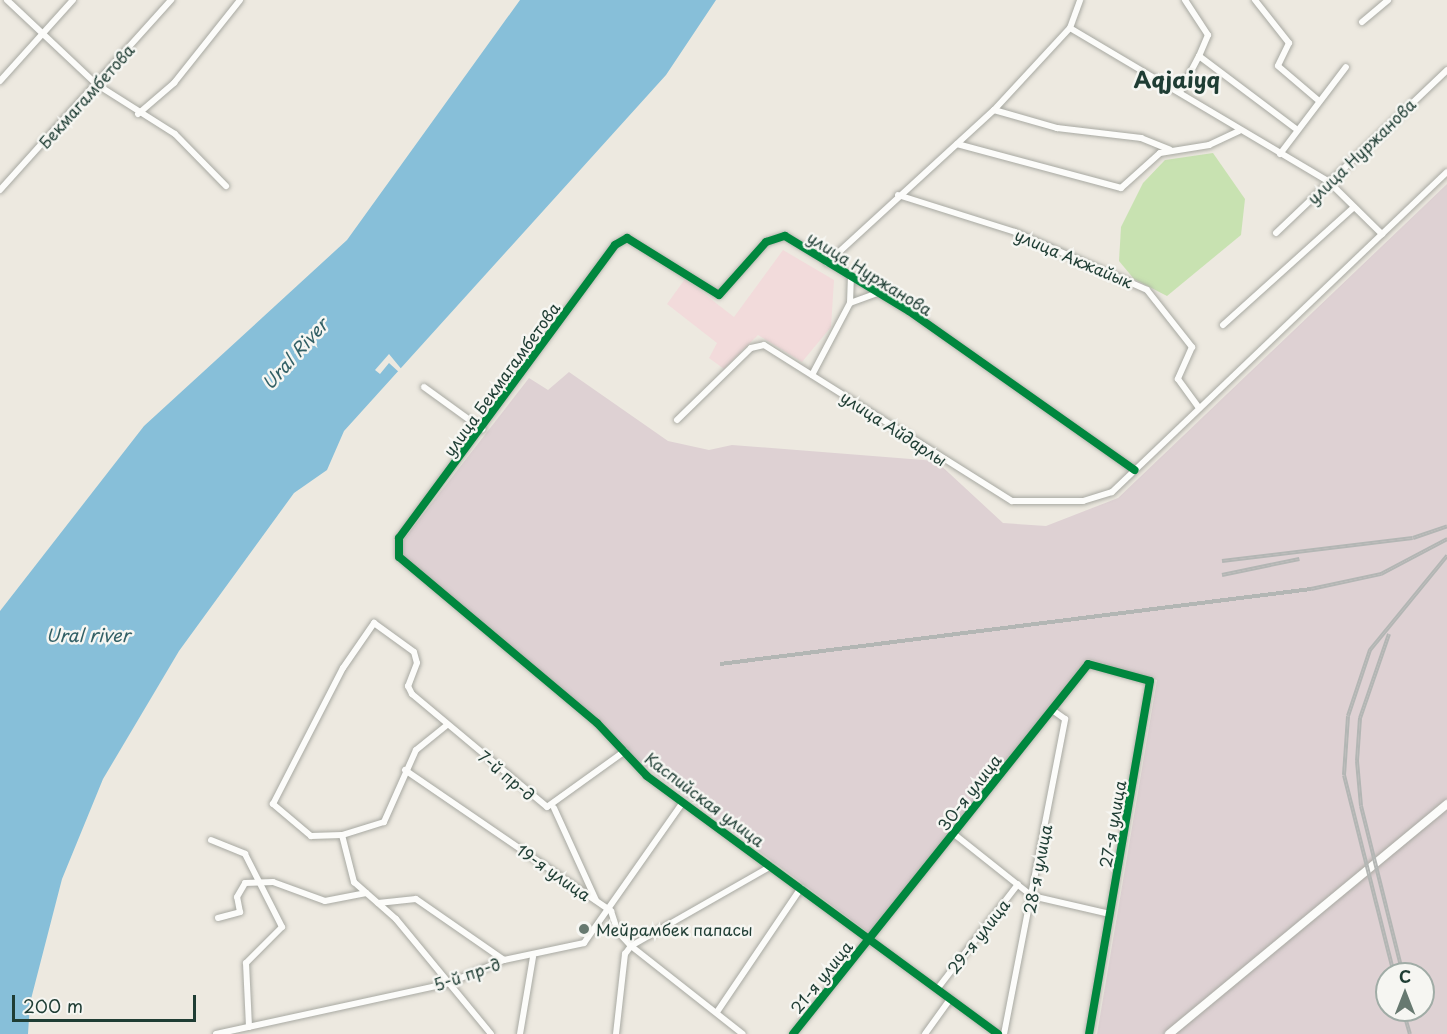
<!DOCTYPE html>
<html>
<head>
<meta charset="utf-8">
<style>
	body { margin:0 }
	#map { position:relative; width:1447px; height:1034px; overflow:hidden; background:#ede9e0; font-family:"Playpen Sans",sans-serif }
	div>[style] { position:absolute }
	.built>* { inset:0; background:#f2dbdb }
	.industrial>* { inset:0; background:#ded1d3 }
	.green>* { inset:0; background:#c8e2b1 }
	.water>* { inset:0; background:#87bfd9 }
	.pier>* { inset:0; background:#ede9e0 }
	.roads { filter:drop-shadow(0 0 2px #a8a9a2) drop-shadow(0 0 2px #a8a9a2) }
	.minor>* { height:6px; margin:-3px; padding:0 3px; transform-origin:3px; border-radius:3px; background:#fcfcfa }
	.tertiary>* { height:8px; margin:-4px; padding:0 4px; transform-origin:4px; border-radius:4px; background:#fcfcfa }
	.rail>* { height:4px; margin-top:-2px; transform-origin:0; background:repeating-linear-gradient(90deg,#f6f6f2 0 4.5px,#b3b6b4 0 9px); box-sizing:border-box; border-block:2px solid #b3b6b4 }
	.cycleway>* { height:8px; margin:-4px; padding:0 4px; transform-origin:4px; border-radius:4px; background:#00873e }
	.dots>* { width:16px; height:16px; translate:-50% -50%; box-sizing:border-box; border:3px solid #f6f6f2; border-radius:50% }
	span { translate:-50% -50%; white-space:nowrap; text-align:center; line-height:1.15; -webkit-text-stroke:5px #f6f6f2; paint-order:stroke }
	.street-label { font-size:16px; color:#1f3d34 }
	.poi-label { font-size:16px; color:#1f3d34 }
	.left { translate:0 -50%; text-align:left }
	.water-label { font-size:18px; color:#315f65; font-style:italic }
	.district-label { font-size:22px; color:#1f3d34; font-weight:700 }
	.north { position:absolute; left:1375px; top:962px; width:60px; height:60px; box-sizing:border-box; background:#f6f6f2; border:2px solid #a0aca6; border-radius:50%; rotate:0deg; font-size:16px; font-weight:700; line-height:24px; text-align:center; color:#1f3d34 }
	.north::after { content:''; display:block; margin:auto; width:21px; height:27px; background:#677970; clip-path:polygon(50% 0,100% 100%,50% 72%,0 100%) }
	.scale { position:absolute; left:12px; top:995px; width:184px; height:27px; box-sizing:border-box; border:3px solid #1f3d34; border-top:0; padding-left:8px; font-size:18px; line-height:21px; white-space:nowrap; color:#1f3d34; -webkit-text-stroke:4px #f6f6f2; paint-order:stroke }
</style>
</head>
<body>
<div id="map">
	<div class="built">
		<div style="clip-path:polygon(783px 250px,834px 280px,831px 327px,802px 362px,758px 335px,724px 369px,709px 358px,717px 343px,667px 304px,685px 279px,734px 317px)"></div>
	</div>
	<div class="industrial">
		<div style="clip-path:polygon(evenodd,1447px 184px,1447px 1034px,1097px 1034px,1157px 680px,1088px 659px,870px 934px,639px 762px,600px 721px,400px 553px,400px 544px,529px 378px,548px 390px,569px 372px,668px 441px,709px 450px,732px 445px,936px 461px,1003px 523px,1046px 526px,1118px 498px,1447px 184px,1387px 974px,1423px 974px,1423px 1010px,1387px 1010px,1387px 974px)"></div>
	</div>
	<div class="green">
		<div style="clip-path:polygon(1213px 153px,1245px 199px,1241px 235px,1167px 296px,1134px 279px,1119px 261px,1121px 227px,1143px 183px,1165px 160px)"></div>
	</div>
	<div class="water">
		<div style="clip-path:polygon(520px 0,716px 0,666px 75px,344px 431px,327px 470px,294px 493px,179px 651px,103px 779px,62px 879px,30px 1003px,28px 1034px,0 1034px,0 611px,144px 426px,347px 240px)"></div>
	</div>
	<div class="pier">
		<div style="clip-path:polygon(389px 354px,403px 371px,401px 374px,389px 363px,380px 374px,375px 370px)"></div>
	</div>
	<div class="roads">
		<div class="minor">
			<div style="left:7px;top:0;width:122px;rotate:43.3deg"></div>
			<div style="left:96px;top:84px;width:93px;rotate:32.3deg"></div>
			<div style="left:175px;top:134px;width:73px;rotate:45.6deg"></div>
			<div style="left:1185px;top:0;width:42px;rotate:56.7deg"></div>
			<div style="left:1208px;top:35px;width:23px;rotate:113deg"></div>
			<div style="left:1255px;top:0;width:55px;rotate:51.7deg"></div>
			<div style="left:1289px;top:43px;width:25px;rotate:116deg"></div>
			<div style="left:1278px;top:66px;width:52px;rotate:40.4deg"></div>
			<div style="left:1362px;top:22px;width:34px;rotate:-40deg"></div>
			<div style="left:1070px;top:28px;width:30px;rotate:-70deg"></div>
			<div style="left:0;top:81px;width:109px;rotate:-48deg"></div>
			<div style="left:1180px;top:92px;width:41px;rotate:-62.2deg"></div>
			<div style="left:1199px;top:56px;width:120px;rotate:36.9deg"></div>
			<div style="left:994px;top:110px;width:66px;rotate:15.9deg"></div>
			<div style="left:1057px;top:128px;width:85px;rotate:6.8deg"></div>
			<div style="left:1141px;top:138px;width:31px;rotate:22deg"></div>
			<div style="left:138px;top:114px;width:48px;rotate:-40.7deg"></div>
			<div style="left:174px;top:83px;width:106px;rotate:-51.5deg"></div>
			<div style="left:957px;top:144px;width:170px;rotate:15deg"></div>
			<div style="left:1121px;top:188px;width:52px;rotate:-41.9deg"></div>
			<div style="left:1160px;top:153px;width:50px;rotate:-9.3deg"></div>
			<div style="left:1209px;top:145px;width:33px;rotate:-25deg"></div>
			<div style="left:1280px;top:154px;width:109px;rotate:-52.8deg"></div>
			<div style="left:0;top:190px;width:256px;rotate:-48deg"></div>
			<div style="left:898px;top:195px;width:123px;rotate:17.5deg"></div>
			<div style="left:1015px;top:232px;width:144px;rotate:23.7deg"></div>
			<div style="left:1147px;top:290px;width:73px;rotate:51.7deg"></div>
			<div style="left:1192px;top:347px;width:35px;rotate:114deg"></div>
			<div style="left:1178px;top:379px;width:36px;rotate:54deg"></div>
			<div style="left:1276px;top:233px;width:236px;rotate:-43.6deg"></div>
			<div style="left:827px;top:263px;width:226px;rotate:-42.5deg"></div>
			<div style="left:994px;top:110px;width:112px;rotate:-47.2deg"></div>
			<div style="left:1070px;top:28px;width:300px;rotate:30.7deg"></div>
			<div style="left:1328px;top:181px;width:76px;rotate:44.5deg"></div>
			<div style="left:850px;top:303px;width:25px;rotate:-88deg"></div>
			<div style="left:1223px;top:325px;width:176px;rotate:-42deg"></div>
			<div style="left:812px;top:375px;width:81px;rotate:-62.2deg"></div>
			<div style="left:850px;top:303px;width:30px;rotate:-20deg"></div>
			<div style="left:424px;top:387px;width:72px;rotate:35.9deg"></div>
			<div style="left:677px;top:420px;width:103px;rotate:-44.2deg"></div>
			<div style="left:751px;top:348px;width:13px;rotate:-13deg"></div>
			<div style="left:764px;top:345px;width:293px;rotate:32.2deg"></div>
			<div style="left:1012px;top:501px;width:71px"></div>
			<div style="left:1083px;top:501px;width:30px;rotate:-17deg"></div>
			<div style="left:1112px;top:492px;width:463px;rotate:-43.7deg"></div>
			<div style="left:447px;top:725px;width:40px;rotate:141deg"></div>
			<div style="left:416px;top:750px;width:79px;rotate:114deg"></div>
			<div style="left:384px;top:822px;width:44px;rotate:162.8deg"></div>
			<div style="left:342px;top:835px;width:31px;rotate:178deg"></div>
			<div style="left:311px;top:836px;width:50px;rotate:-139.9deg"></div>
			<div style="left:273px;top:804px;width:153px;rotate:-62.8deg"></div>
			<div style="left:343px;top:668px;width:55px;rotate:-55.4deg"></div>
			<div style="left:374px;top:623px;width:49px;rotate:35.9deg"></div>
			<div style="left:414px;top:652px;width:11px;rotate:75deg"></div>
			<div style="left:417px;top:663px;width:25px;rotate:111deg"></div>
			<div style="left:408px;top:686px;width:9px;rotate:63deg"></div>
			<div style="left:412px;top:694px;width:176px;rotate:39.9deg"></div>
			<div style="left:547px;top:807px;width:96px;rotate:-35.7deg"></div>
			<div style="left:405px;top:770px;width:250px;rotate:34.4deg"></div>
			<div style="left:611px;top:911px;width:22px;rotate:72deg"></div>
			<div style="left:618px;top:932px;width:19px;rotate:47deg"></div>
			<div style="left:631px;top:946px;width:142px;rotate:38.2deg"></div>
			<div style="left:554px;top:808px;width:101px;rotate:65.5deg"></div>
			<div style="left:954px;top:834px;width:100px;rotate:38.5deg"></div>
			<div style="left:1032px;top:896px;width:80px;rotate:13deg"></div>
			<div style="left:342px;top:835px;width:49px;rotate:75.7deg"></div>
			<div style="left:354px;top:882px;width:56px;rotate:41.4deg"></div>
			<div style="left:396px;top:919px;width:149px;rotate:50.4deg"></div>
			<div style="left:211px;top:840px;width:37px;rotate:22deg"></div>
			<div style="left:245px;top:854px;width:82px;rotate:63.1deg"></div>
			<div style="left:282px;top:927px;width:51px;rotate:135deg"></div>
			<div style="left:246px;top:963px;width:64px;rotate:87.3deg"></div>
			<div style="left:378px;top:903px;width:38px;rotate:-6deg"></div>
			<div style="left:416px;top:899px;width:107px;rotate:34.7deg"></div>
			<div style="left:218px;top:918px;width:23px;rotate:-15deg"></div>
			<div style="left:240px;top:912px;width:15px;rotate:-101deg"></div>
			<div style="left:237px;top:897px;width:16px;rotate:-60deg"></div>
			<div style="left:245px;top:883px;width:28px;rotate:-2deg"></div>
			<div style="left:273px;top:882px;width:55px;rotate:20.1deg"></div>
			<div style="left:325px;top:901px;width:42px;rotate:-11deg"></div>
			<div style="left:938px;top:988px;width:131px;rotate:-52.4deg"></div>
			<div style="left:717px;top:1012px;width:150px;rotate:-55.9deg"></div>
			<div style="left:216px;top:1034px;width:239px;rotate:-12.3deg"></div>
			<div style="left:449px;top:983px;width:60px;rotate:-22.7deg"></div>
			<div style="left:504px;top:960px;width:82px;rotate:-12deg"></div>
			<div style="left:584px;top:943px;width:172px;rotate:-54.9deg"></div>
			<div style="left:520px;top:1034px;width:78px;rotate:-80.4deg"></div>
			<div style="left:616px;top:1034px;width:81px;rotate:-83.6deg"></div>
			<div style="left:625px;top:954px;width:10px;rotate:-53deg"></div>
			<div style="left:631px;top:946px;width:161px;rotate:-29.7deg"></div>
			<div style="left:793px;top:1034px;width:473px;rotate:-51.4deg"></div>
			<div style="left:1088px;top:664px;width:64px;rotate:15.3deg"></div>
			<div style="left:1150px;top:681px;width:358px;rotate:99.8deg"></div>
			<div style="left:925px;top:1034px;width:44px;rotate:-54.2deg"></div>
			<div style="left:998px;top:1034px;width:436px;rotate:-143.7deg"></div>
			<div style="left:647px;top:776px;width:73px;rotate:-133.3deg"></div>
			<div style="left:597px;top:723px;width:258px;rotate:-140deg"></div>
			<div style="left:399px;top:557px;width:19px;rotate:-90deg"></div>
			<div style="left:399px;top:538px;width:364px;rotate:-53.6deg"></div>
			<div style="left:615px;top:245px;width:14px;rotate:-30deg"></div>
			<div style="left:627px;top:238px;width:108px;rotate:31.8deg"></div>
			<div style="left:719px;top:295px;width:71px;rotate:-48.4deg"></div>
			<div style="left:766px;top:242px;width:20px;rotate:-18deg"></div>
			<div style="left:785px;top:236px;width:145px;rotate:31.2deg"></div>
			<div style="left:909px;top:311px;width:276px;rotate:35.2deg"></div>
			<div style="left:1004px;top:1034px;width:321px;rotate:-79deg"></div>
			<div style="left:1065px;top:719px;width:16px;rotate:-145deg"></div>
		</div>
		<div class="tertiary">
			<div style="left:1169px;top:1034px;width:361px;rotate:-39.6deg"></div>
		</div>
	</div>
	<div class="rail">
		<div style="left:1222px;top:561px;width:192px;rotate:-6.9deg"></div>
		<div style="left:1413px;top:538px;width:36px;rotate:-19deg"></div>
		<div style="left:1222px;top:575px;width:79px;rotate:-11.7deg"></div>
		<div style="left:1389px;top:634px;width:89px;rotate:109deg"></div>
		<div style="left:1360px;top:718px;width:43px;rotate:94deg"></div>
		<div style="left:1357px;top:761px;width:45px;rotate:84.9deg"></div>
		<div style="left:1361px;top:806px;width:173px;rotate:76deg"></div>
		<div style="left:720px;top:664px;width:596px;rotate:-7.23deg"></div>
		<div style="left:1311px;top:589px;width:72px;rotate:-12.1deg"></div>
		<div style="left:1381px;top:574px;width:75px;rotate:-27.9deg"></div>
		<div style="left:1394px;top:974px;width:205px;rotate:-104.1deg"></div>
		<div style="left:1344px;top:775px;width:59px;rotate:-86.1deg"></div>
		<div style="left:1348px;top:716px;width:70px;rotate:-71.6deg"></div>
		<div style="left:1370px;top:650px;width:122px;rotate:-50.7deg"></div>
		<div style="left:1403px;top:1010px;width:25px;rotate:74deg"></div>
	</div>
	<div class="cycleway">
		<div style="left:793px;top:1034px;width:473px;rotate:-51.4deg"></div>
		<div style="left:1088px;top:664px;width:64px;rotate:15.3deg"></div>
		<div style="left:1150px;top:681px;width:358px;rotate:99.8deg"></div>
		<div style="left:998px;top:1034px;width:436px;rotate:-143.7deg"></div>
		<div style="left:647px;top:776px;width:73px;rotate:-133.3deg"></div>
		<div style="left:597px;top:723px;width:258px;rotate:-140deg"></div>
		<div style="left:399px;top:557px;width:19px;rotate:-90deg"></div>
		<div style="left:399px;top:538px;width:364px;rotate:-53.6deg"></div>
		<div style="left:615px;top:245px;width:14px;rotate:-30deg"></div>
		<div style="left:627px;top:238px;width:108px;rotate:31.8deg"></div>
		<div style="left:719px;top:295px;width:71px;rotate:-48.4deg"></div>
		<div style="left:766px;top:242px;width:20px;rotate:-18deg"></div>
		<div style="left:785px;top:236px;width:145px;rotate:31.2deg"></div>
		<div style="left:909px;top:311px;width:276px;rotate:35.2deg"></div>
	</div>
	<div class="dots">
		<div style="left:584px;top:929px;background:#677970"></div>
	</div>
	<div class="street-label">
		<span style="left:86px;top:96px;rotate:-48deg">Бекмагамбетова</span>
		<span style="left:1361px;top:151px;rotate:-44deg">улица Нуржанова</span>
		<span style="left:1074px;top:258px;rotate:23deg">улица Акжайык</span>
		<span style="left:870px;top:273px;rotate:32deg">улица Нуржанова</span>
		<span style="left:501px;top:379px;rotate:-54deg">улица Бекмагамбетова</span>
		<span style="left:894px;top:428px;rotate:33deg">улица Айдарлы</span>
		<span style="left:507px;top:775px;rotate:40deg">7-й пр-д</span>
		<span style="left:969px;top:792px;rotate:-52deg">30-я улица</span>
		<span style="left:705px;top:799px;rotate:37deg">Каспийская улица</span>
		<span style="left:1112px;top:824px;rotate:-80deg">27-я улица</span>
		<span style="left:1037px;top:869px;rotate:-79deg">28-я улица</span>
		<span style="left:554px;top:872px;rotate:35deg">19-я улица</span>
		<span style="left:978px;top:936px;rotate:-52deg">29-я улица</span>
		<span style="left:467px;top:974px;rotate:-19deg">5-й пр-д</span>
		<span style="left:821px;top:977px;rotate:-51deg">21-я улица</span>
	</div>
	<div class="poi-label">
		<span class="left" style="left:596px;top:929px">Мейрамбек папасы</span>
	</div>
	<div class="water-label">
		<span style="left:295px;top:354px;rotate:-48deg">Ural River</span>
		<span style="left:88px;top:635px">Ural river</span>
	</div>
	<div class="district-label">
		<span style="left:1177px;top:79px">Aqjaiyq</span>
	</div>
	<div class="north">С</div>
	<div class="scale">200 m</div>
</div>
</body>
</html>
